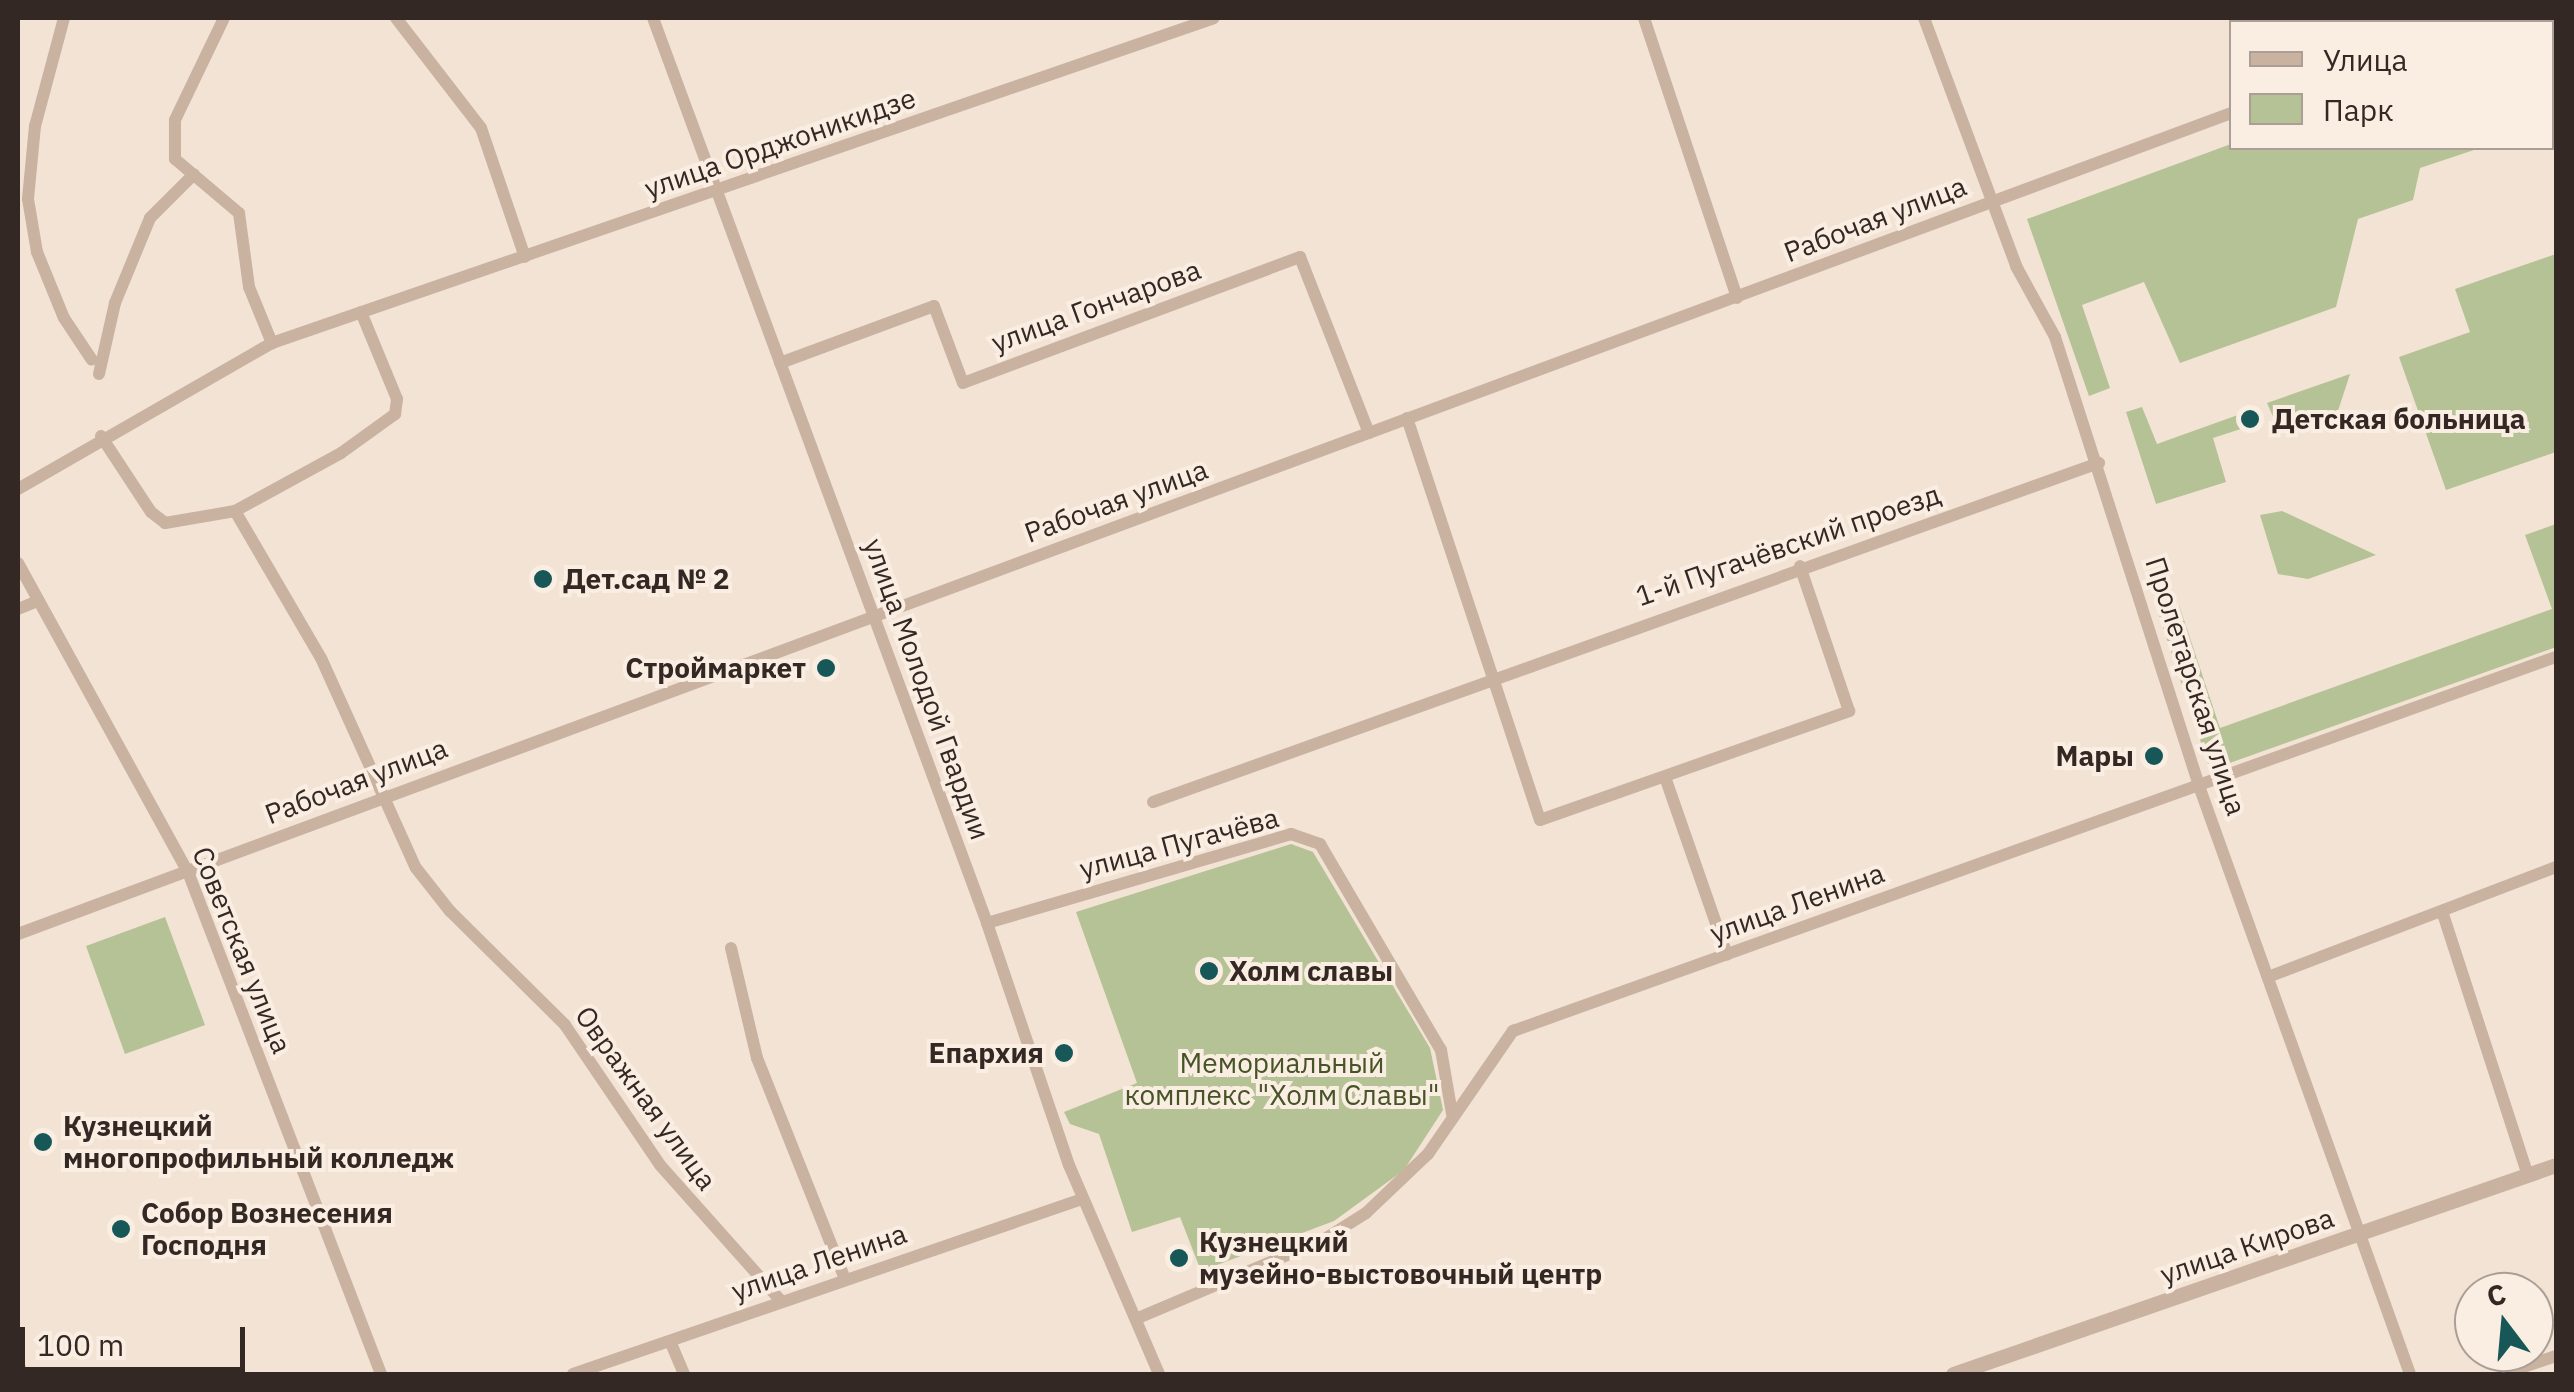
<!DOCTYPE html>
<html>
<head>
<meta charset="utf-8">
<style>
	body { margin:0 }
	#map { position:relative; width:2574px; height:1392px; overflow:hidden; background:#f2e3d5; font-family:"IBM Plex Sans",sans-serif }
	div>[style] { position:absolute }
	.green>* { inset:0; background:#b5c295 }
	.minor>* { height:12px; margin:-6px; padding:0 6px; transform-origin:6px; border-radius:6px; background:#cab2a1 }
	.tertiary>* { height:15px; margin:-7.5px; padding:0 7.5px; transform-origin:7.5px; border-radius:7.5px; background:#cab2a1 }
	.dots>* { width:28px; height:28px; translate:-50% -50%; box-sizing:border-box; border:5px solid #faede2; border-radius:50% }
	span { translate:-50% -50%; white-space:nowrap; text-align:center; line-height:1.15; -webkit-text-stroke:8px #faede2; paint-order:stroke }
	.street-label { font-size:28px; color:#342824 }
	.poi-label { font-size:28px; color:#342824; font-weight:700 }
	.left { translate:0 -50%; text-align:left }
	.right { translate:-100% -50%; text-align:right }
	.park-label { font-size:28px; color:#465427 }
	.frame { position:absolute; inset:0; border:20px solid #342824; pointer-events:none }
	.legend { position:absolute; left:2229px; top:20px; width:325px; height:130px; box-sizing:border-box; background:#faede2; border:2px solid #ab9e96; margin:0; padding:12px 18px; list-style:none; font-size:30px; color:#342824 }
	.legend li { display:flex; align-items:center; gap:20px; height:50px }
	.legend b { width:50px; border:2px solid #ab9e96 }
	.north { position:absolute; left:2454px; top:1272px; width:100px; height:100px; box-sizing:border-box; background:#faede2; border:2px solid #ab9e96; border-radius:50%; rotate:344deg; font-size:28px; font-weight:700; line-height:40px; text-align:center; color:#342824 }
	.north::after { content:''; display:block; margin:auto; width:35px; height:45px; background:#185758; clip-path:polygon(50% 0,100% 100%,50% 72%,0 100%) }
	.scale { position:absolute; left:20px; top:1327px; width:225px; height:45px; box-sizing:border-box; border:5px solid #342824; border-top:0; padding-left:12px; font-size:30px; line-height:35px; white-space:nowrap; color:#342824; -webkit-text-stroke:8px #faede2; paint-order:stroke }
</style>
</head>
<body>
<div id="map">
	<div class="green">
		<div style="clip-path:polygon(2231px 144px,2480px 148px,2420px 168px,2413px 200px,2358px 219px,2336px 307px,2180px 363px,2144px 282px,2082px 305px,2110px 388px,2089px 396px,2027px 219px)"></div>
		<div style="clip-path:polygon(2556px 254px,2556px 452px,2446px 490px,2399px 357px,2470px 332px,2455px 289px)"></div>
		<div style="clip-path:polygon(2350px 374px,2336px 417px,2289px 432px,2274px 419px,2267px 403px)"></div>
		<div style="clip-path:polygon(2142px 407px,2157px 444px,2249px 411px,2253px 425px,2213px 438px,2226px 482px,2156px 504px,2126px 412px)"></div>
		<div style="clip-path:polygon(2282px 511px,2376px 555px,2308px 579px,2278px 574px,2260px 515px)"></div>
		<div style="clip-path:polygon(2556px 524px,2556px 647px,2210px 770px,2158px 612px,2179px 605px,2220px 728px,2552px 609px,2525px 535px)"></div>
		<div style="clip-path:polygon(1291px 844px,1313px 852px,1430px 1048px,1443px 1110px,1404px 1170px,1334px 1221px,1201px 1271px,1180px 1217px,1132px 1232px,1099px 1134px,1070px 1124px,1064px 1112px,1137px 1083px,1076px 912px)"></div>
		<div style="clip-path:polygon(165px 917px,205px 1025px,125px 1054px,86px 946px)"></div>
	</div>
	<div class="minor">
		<div style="left:64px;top:18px;width:112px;rotate:105deg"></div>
		<div style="left:35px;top:126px;width:73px;rotate:95.5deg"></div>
		<div style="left:28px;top:199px;width:54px;rotate:80.4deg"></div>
		<div style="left:37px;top:252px;width:71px;rotate:67.8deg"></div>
		<div style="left:64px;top:318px;width:50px;rotate:56.3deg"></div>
		<div style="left:224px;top:18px;width:113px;rotate:115.7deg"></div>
		<div style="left:175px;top:120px;width:39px;rotate:90deg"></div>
		<div style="left:175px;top:159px;width:84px;rotate:40.2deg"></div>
		<div style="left:239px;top:213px;width:75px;rotate:82.3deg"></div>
		<div style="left:249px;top:287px;width:61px;rotate:67.7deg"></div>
		<div style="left:396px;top:18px;width:139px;rotate:52.3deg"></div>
		<div style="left:481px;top:128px;width:136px;rotate:71.2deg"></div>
		<div style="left:653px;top:18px;width:965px;rotate:69.74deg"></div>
		<div style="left:987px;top:923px;width:256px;rotate:71.3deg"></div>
		<div style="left:1069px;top:1165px;width:228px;rotate:66.7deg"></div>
		<div style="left:1644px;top:18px;width:295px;rotate:71.6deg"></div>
		<div style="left:1924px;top:18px;width:265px;rotate:69.6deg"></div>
		<div style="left:2016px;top:266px;width:81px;rotate:61.2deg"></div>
		<div style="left:2055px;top:337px;width:472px;rotate:72.2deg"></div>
		<div style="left:2199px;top:786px;width:625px;rotate:70.26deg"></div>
		<div style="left:2475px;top:22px;width:14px;rotate:-17deg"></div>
		<div style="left:780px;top:363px;width:164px;rotate:-20.3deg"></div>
		<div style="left:934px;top:306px;width:82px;rotate:69.4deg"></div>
		<div style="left:963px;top:383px;width:360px;rotate:-20.5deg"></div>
		<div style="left:1300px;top:257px;width:189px;rotate:68.6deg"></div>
		<div style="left:99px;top:374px;width:73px;rotate:-77.3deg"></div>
		<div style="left:115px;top:303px;width:92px;rotate:-67.6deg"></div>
		<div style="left:150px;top:218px;width:62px;rotate:-45deg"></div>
		<div style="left:1407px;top:418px;width:423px;rotate:71.7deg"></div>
		<div style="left:1540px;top:820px;width:328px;rotate:-19.4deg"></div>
		<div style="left:1849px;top:711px;width:153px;rotate:-108.7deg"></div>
		<div style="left:101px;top:436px;width:91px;rotate:56.7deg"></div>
		<div style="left:151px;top:512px;width:18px;rotate:38deg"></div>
		<div style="left:165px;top:523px;width:71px;rotate:-9.7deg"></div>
		<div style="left:235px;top:511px;width:121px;rotate:-28.7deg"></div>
		<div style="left:341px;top:453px;width:67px;rotate:-35.8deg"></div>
		<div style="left:395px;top:414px;width:15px;rotate:-82deg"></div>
		<div style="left:397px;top:399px;width:94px;rotate:-112.5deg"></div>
		<div style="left:18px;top:489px;width:293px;rotate:-29.9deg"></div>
		<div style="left:272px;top:343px;width:996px;rotate:-19.03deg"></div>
		<div style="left:235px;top:511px;width:170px;rotate:59.7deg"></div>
		<div style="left:321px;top:658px;width:230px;rotate:65.7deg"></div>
		<div style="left:416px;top:868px;width:55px;rotate:51.7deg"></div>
		<div style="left:450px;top:911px;width:162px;rotate:44.7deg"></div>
		<div style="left:565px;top:1025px;width:169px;rotate:55.8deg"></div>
		<div style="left:660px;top:1165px;width:182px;rotate:48.3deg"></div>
		<div style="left:18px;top:563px;width:353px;rotate:61.2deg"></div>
		<div style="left:188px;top:872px;width:538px;rotate:68.97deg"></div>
		<div style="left:18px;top:609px;width:22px;rotate:-22deg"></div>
		<div style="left:1665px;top:777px;width:188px;rotate:70.8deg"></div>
		<div style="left:1153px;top:802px;width:1005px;rotate:-19.72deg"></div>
		<div style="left:2442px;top:911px;width:278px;rotate:72deg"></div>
		<div style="left:987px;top:923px;width:317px;rotate:-16.3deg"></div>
		<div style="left:1291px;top:834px;width:31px;rotate:19deg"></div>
		<div style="left:1320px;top:844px;width:239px;rotate:59.6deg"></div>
		<div style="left:1441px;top:1050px;width:65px;rotate:80.2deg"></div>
		<div style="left:18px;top:934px;width:2361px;rotate:-20.35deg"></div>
		<div style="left:731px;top:948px;width:113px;rotate:76.7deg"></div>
		<div style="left:757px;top:1058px;width:238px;rotate:68.3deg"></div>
		<div style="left:2268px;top:977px;width:308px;rotate:-20.9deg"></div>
		<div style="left:1138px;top:1318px;width:201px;rotate:-22.9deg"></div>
		<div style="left:1323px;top:1240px;width:51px;rotate:-32.1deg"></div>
		<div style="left:1366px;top:1213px;width:86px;rotate:-43.6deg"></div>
		<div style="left:1428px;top:1154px;width:150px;rotate:-55.4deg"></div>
		<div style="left:1513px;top:1031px;width:1108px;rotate:-19.73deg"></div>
		<div style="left:670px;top:1341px;width:36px;rotate:67deg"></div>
		<div style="left:18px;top:1362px;width:13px;rotate:72deg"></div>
		<div style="left:573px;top:1374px;width:538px;rotate:-18.97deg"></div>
		<div style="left:2503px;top:1374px;width:56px;rotate:-18.8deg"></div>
	</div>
	<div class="tertiary">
		<div style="left:1953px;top:1374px;width:638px;rotate:-19.12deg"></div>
	</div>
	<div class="dots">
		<div style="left:2250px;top:419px;background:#185758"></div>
		<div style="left:543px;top:579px;background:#185758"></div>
		<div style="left:826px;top:668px;background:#185758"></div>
		<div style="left:2154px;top:756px;background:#185758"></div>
		<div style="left:1209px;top:971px;background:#185758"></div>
		<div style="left:1064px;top:1053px;background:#185758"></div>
		<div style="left:43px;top:1142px;background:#185758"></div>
		<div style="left:121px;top:1229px;background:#185758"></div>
		<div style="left:1179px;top:1258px;background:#185758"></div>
	</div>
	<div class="street-label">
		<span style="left:780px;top:143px;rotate:-19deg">улица Орджоникидзе</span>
		<span style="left:1875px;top:219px;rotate:-21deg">Рабочая улица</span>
		<span style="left:1096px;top:306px;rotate:-20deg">улица Гончарова</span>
		<span style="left:1116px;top:501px;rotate:-20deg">Рабочая улица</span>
		<span style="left:1788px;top:545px;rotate:-19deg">1-й Пугачёвский проезд</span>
		<span style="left:2196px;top:686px;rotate:72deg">Пролетарская улица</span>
		<span style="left:927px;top:689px;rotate:70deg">улица Молодой Гвардии</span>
		<span style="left:356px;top:781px;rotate:-21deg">Рабочая улица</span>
		<span style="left:1179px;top:843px;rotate:-15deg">улица Пугачёва</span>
		<span style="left:1797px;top:903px;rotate:-20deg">улица Ленина</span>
		<span style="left:242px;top:950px;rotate:68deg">Советская улица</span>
		<span style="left:646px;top:1098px;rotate:54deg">Овражная улица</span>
		<span style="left:2247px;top:1246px;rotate:-19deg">улица Кирова</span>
		<span style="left:819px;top:1262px;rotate:-19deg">улица Ленина</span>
	</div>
	<div class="poi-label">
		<span class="left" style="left:2272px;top:419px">Детская больница</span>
		<span class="left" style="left:563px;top:579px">Дет.сад № 2</span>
		<span class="right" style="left:806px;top:668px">Строймаркет</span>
		<span class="right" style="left:2134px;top:756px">Мары</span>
		<span class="left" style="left:1229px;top:971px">Холм славы</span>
		<span class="right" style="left:1044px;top:1053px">Епархия</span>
		<span class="left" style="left:63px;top:1142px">Кузнецкий<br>многопрофильный колледж</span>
		<span class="left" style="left:141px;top:1229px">Собор Вознесения<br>Господня</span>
		<span class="left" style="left:1199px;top:1258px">Кузнецкий<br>музейно-выстовочный центр</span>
	</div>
	<div class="park-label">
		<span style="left:1282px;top:1079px">Мемориальный<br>комплекс "Холм Славы"</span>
	</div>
	<div class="frame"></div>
	<ul class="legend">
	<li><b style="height:12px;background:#cab2a1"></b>Улица</li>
	<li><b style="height:28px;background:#b5c295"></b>Парк</li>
	</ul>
	<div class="north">С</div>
	<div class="scale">100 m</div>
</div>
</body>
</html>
